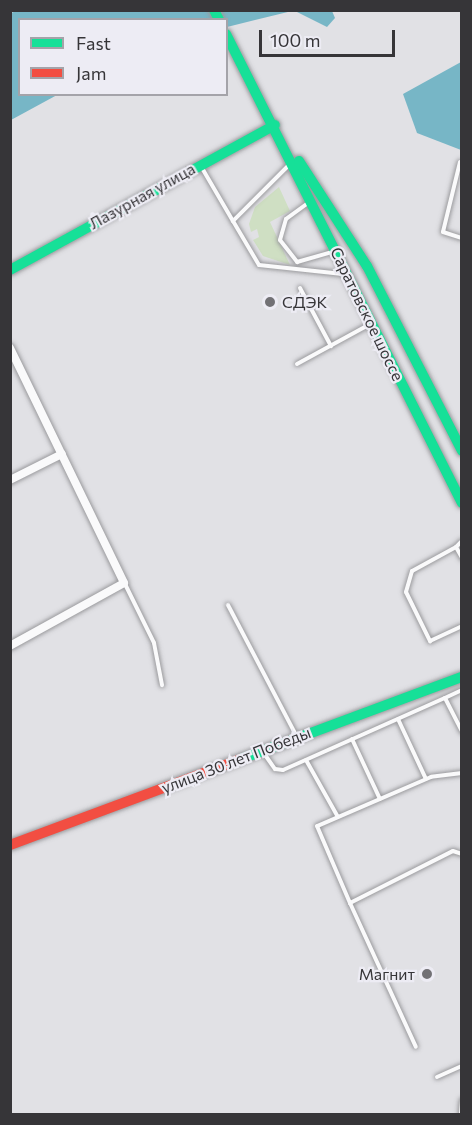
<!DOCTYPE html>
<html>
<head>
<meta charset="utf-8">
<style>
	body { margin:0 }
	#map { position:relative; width:472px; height:1125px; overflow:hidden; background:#e1e1e5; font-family:Commissioner,sans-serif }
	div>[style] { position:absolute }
	.green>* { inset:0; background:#cfdfc3 }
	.water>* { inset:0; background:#77b6c6 }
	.roads { filter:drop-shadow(0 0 2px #9a9a9d) drop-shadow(0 0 2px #9a9a9d) }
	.lane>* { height:4px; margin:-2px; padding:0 2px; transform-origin:2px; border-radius:2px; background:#fafafb }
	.street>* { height:8px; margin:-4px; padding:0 4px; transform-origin:4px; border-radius:4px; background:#fafafb }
	.fast>* { height:10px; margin:-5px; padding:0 5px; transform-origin:5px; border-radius:5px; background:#16e098 }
	.jam>* { height:10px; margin:-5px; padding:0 5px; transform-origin:5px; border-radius:5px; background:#f24e42 }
	.dots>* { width:16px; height:16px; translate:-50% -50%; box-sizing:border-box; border:3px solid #edecf4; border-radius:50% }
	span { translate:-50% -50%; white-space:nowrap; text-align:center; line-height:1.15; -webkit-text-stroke:4.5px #edecf4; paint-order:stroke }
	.street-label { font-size:16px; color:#363538 }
	.poi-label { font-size:16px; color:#363538 }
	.left { translate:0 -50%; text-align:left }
	.right { translate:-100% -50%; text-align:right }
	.frame { position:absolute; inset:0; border:12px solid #363538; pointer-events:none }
	.legend { position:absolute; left:18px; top:18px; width:210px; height:78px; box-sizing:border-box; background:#edecf4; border:2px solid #a4a3a9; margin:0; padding:8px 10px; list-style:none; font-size:18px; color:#363538 }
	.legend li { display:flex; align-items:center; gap:12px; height:30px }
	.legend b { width:30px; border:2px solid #a4a3a9 }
	.scale { position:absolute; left:259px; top:30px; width:136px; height:27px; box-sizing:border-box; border:3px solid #363538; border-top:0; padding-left:8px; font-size:18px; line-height:21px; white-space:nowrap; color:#363538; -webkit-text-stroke:4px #edecf4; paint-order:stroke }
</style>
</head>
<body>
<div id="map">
	<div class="green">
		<div style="clip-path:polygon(279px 187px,290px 211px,270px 222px,290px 265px,263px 256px,253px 240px,259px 237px,257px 229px,251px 232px,249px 224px,255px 207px)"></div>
	</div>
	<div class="water">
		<div style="clip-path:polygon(19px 10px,292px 11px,227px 27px,226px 20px,20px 20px,20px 94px,57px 95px,11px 120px,11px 13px)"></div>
		<div style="clip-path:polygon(295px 11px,332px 11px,335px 18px,327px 27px)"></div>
		<div style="clip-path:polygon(461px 62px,461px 150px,417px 133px,403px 94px)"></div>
	</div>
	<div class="roads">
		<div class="lane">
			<div style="left:460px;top:162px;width:72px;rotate:103.7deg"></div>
			<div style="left:443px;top:232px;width:20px;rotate:18deg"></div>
			<div style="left:288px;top:166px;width:78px;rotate:135deg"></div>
			<div style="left:233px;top:221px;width:51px;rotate:59.4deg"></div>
			<div style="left:259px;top:265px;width:84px;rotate:6.1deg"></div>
			<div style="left:202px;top:168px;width:61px;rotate:59.7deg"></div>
			<div style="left:308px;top:203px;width:27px;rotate:144deg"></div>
			<div style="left:286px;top:219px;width:22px;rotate:106deg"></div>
			<div style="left:280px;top:240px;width:28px;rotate:52deg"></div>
			<div style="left:297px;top:262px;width:36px;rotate:-16deg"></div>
			<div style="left:300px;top:288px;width:66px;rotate:61.9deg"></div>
			<div style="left:297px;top:364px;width:83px;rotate:-28.7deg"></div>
			<div style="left:462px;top:541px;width:8px;rotate:135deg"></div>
			<div style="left:456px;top:547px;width:13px;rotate:61deg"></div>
			<div style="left:456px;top:547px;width:50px;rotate:151.4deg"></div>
			<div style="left:412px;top:571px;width:22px;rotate:106deg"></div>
			<div style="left:406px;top:592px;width:55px;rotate:63.9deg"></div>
			<div style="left:430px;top:641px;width:35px;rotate:-25deg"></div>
			<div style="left:125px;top:584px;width:66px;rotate:63.8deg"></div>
			<div style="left:154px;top:643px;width:43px;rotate:79.2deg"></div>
			<div style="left:228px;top:605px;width:149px;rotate:62.4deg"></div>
			<div style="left:462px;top:690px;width:19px;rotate:155deg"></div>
			<div style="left:445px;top:698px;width:38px;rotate:63deg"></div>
			<div style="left:398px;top:719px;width:66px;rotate:65deg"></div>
			<div style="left:352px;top:739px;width:66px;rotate:65deg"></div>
			<div style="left:263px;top:752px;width:21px;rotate:55deg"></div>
			<div style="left:275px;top:769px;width:8px;rotate:7deg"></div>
			<div style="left:283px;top:770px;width:177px;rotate:-24deg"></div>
			<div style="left:306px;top:760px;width:65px;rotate:60.7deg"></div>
			<div style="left:462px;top:773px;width:31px;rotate:173deg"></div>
			<div style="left:431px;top:777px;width:124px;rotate:156.7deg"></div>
			<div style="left:317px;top:826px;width:84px;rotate:66.8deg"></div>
			<div style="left:350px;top:903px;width:115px;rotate:-26.8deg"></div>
			<div style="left:453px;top:851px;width:9px;rotate:18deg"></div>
			<div style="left:350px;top:903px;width:158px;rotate:65.4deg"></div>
			<div style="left:437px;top:1077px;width:27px;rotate:-24deg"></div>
			<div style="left:461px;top:1114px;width:14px;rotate:-86deg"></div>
		</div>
		<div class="street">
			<div style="left:10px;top:348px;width:261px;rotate:64.1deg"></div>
			<div style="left:124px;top:583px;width:130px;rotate:151.1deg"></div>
			<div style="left:10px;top:480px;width:58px;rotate:-26.6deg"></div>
		</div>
		<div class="fast">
			<div style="left:214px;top:10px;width:11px;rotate:63deg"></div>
			<div style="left:226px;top:34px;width:525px;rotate:63.29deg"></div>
			<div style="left:299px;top:161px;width:125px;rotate:57.1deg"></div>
			<div style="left:367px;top:266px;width:208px;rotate:62.8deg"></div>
			<div style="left:10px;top:270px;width:302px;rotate:-28.7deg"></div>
			<div style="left:241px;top:759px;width:236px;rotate:-20.4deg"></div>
		</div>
		<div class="jam">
			<div style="left:10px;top:845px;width:246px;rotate:-20.4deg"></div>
		</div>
	</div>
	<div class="dots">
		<div style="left:270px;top:302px;background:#727175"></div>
		<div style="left:427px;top:974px;background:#727175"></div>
	</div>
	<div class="street-label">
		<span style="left:142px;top:196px;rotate:-29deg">Лазурная улица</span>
		<span style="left:367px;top:314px;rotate:64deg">Саратовское шоссе</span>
		<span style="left:236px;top:760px;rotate:-21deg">улица 30 лет Победы</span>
	</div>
	<div class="poi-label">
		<span class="left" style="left:282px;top:302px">СДЭК</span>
		<span class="right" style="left:415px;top:974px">Магнит</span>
	</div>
	<div class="frame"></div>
	<ul class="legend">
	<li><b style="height:8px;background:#16e098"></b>Fast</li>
	<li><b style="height:8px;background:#f24e42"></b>Jam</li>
	</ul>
	<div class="scale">100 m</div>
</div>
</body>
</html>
